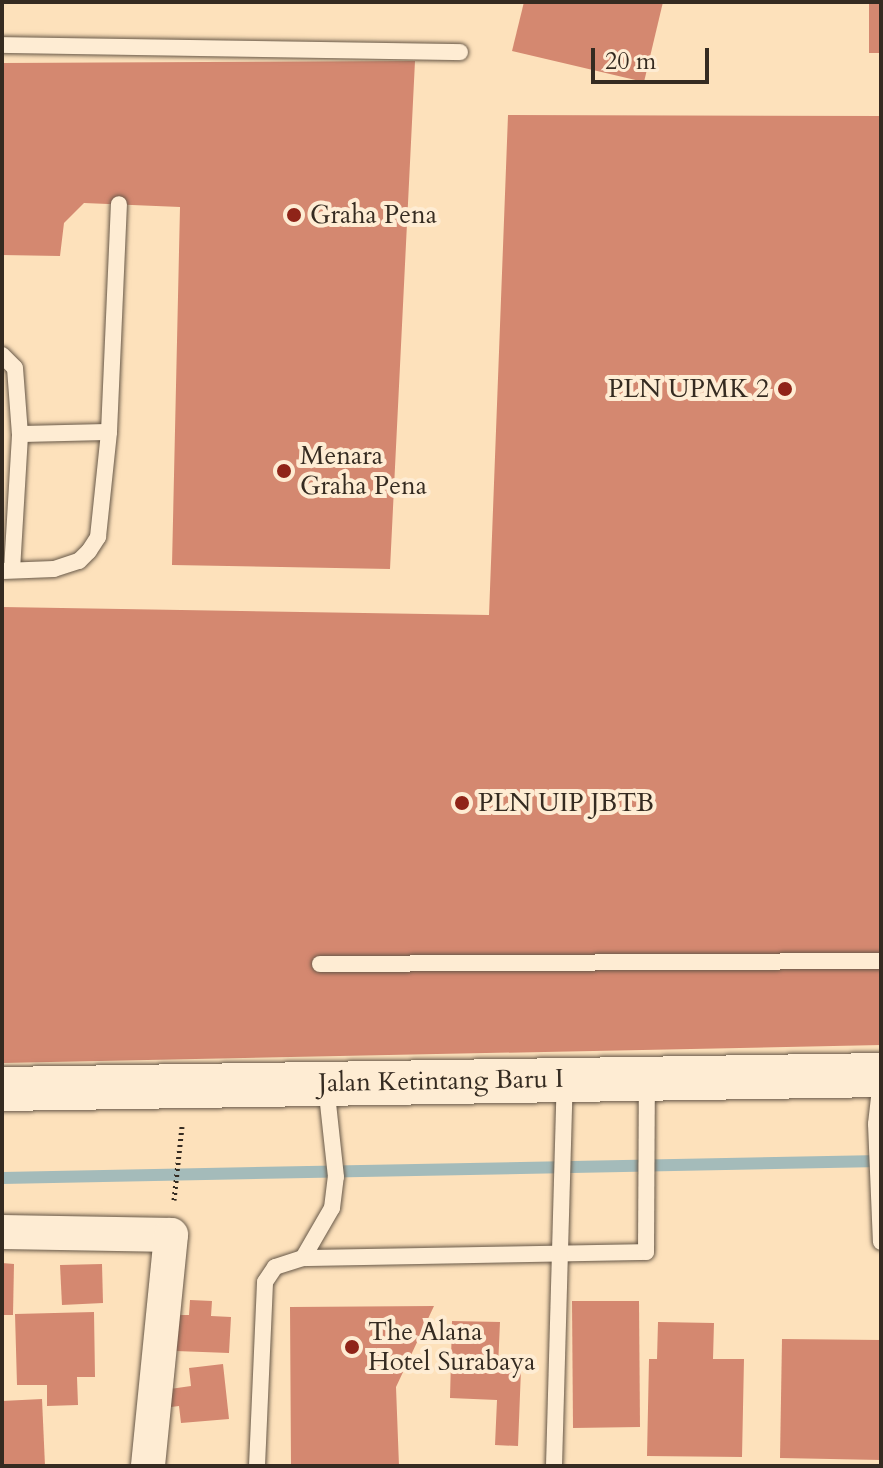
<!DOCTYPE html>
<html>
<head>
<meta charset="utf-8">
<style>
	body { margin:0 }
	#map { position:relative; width:883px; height:1468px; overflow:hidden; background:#fde1bb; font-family:Cardo,serif }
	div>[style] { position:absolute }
	.stream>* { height:12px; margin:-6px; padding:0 6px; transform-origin:6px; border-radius:6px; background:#a4bbba }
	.building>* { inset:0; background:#d48870 }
	.path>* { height:5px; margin-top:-2.5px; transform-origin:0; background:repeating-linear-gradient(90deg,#352b21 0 2px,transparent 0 6px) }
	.roads { filter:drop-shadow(0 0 2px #675848) drop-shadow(0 0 2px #675848) }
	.lane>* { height:16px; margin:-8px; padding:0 8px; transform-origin:8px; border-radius:8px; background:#feecd3 }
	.street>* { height:34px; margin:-17px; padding:0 17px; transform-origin:17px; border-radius:17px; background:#feecd3 }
	.secondary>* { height:44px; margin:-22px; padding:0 22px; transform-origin:22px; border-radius:22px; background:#feecd3 }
	.dots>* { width:22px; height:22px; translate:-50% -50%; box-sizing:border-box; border:4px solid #feecd3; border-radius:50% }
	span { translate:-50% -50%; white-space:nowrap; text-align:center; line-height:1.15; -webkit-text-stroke:8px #feecd3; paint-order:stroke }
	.poi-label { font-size:26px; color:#352b21 }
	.left { translate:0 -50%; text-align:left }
	.right { translate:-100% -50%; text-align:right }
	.street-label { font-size:26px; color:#352b21 }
	.frame { position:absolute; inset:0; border:4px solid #352b21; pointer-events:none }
	.scale { position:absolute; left:591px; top:48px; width:118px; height:36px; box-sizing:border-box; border:4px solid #352b21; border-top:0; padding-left:10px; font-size:24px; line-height:28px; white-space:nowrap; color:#352b21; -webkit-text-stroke:6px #feecd3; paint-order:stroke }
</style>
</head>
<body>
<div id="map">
	<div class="stream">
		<div style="left:2px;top:1178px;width:879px;rotate:-1.11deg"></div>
	</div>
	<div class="building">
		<div style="clip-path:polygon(524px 2px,663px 2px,644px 82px,512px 51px)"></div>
		<div style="clip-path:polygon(869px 2px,881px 2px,881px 53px,869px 53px)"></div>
		<div style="clip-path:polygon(415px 61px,390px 569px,172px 565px,180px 207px,84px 203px,64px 223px,60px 256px,2px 255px,2px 63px)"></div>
		<div style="clip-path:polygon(508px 115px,881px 116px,881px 1045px,2px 1063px,2px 607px,489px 615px)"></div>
		<div style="clip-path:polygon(2px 1263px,14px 1264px,13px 1315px,2px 1315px)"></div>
		<div style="clip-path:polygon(102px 1264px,103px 1303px,62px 1305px,60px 1265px)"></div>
		<div style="clip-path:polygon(190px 1300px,212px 1301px,211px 1316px,231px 1317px,229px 1353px,176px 1351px,177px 1315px,189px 1315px)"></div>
		<div style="clip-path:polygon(572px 1301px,639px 1301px,640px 1427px,573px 1428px)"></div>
		<div style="clip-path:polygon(434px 1306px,396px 1387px,399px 1466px,291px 1466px,290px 1307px)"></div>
		<div style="clip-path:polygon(94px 1312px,95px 1377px,77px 1377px,78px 1405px,47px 1406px,47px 1385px,17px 1385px,15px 1314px)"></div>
		<div style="clip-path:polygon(452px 1321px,500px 1322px,498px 1368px,521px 1369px,518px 1446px,495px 1445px,497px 1400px,450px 1398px)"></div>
		<div style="clip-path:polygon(658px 1322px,714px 1323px,713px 1359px,744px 1359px,742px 1457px,647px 1456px,649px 1359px,657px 1359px)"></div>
		<div style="clip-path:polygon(782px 1339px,881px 1340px,881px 1460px,780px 1458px)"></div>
		<div style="clip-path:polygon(223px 1364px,229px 1419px,181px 1423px,179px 1406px,171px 1407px,170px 1389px,191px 1386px,189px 1368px)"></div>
		<div style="clip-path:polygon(42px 1399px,45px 1466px,2px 1466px,2px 1401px)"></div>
	</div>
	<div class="path">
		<div style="left:174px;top:1200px;width:74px;rotate:-83.8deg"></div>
	</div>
	<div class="roads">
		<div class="lane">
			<div style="left:2px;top:45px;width:458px;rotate:0.9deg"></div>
			<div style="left:2px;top:355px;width:18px;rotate:45deg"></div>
			<div style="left:15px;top:368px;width:66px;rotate:85.7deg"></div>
			<div style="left:12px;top:570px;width:136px;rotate:-86.6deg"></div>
			<div style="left:20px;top:434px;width:89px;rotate:-1.3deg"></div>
			<div style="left:109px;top:432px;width:228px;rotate:-87.5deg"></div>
			<div style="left:3px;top:571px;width:51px;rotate:-2.2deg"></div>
			<div style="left:54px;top:569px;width:26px;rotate:-18deg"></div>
			<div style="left:79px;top:561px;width:14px;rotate:-45deg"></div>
			<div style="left:89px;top:551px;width:17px;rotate:-57deg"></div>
			<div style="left:98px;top:537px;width:106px;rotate:-84deg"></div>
			<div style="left:320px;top:964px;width:561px;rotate:-0.31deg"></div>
			<div style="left:881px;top:1080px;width:44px;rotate:96.5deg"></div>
			<div style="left:876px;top:1124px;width:118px;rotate:87.6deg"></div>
			<div style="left:303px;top:1258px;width:58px;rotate:-59.9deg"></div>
			<div style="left:332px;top:1208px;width:31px;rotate:-83deg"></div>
			<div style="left:336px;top:1177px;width:93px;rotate:-96.2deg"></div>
			<div style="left:257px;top:1466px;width:184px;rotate:-87.5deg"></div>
			<div style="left:265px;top:1282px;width:18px;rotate:-56deg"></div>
			<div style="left:275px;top:1267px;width:29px;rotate:-18deg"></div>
			<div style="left:303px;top:1258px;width:343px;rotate:-1deg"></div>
			<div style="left:646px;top:1252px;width:172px;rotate:-89.7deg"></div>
			<div style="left:554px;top:1466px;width:386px;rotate:-88.4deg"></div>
		</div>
		<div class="street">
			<div style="left:2px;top:1232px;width:169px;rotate:1deg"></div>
			<div style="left:171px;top:1235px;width:232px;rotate:95.7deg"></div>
		</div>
		<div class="secondary">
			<div style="left:2px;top:1089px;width:879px;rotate:-0.91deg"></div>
		</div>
	</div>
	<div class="dots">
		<div style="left:294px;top:215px;background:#8f2418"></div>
		<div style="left:785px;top:389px;background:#8f2418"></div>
		<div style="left:284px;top:471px;background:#8f2418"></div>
		<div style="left:462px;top:803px;background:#8f2418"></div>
		<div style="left:352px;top:1347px;background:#8f2418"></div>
	</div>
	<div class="poi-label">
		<span class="left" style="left:310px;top:215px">Graha Pena</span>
		<span class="right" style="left:769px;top:389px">PLN UPMK 2</span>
		<span class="left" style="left:300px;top:471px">Menara<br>Graha Pena</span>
		<span class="left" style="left:478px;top:803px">PLN UIP JBTB</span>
		<span class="left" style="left:368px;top:1347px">The Alana<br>Hotel Surabaya</span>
	</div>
	<div class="street-label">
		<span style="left:441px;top:1081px;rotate:-1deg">Jalan Ketintang Baru I</span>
	</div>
	<div class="frame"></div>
	<div class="scale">20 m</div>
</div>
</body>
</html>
